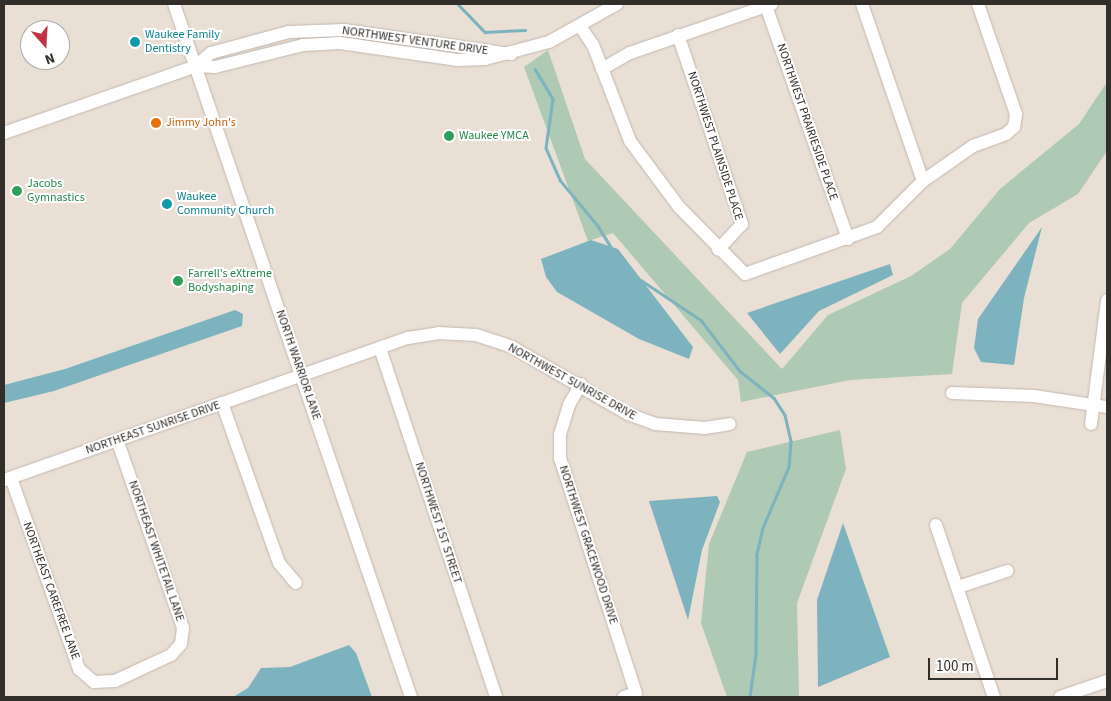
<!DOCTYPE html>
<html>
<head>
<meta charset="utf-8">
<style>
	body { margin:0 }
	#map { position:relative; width:1111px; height:701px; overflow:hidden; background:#eadfd5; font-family:"Source Sans 3",sans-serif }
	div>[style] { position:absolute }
	.green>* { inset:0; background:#aec9b4 }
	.water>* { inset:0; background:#7cb3bf }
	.stream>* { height:2.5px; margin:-1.25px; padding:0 1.25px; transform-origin:1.25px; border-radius:1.25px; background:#7cb3bf }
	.roads { filter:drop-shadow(0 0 1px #c2b7ae) drop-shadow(0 0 1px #c2b7ae) }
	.minor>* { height:12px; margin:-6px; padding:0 6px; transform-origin:6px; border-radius:6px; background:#fff }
	.dots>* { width:14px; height:14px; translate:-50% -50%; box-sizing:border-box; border:2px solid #fff; border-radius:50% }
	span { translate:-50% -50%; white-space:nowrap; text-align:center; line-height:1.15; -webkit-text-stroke:4px #fff; paint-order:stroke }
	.culture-label { font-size:12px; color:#0d838f }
	.left { translate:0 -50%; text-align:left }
	.street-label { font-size:12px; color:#322e2a }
	.food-label { font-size:12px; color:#c56008 }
	.leisure-label { font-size:12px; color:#27864d }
	.frame { position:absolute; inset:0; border:5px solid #322e2a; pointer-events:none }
	.north { position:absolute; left:20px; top:20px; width:50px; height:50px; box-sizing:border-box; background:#fff; border:1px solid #adabaa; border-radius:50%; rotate:161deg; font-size:14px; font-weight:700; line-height:20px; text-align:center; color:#322e2a }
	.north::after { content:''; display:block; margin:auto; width:18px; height:22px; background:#c23247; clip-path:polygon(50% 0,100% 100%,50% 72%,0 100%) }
	.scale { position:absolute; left:928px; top:658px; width:130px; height:22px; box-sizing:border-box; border:2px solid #322e2a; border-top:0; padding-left:6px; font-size:15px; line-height:18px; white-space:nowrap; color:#322e2a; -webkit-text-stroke:4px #fff; paint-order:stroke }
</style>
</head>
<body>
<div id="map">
	<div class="green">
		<div style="clip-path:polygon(548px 50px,585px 159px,782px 369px,828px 315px,911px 276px,950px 249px,1000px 189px,1079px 124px,1107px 82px,1107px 151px,1078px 194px,1029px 223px,962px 303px,952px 374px,850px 380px,741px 402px,738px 380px,613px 233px,588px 241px,524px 67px)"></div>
		<div style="clip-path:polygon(840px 430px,846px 469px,797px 603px,799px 697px,727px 697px,701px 623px,709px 544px,747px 452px)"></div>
	</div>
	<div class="water">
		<div style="clip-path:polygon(1042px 227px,1024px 298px,1014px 365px,981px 362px,974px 348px,978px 319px)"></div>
		<div style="clip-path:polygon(591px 240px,618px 249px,693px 347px,689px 359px,639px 339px,557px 292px,546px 277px,541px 259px)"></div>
		<div style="clip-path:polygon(890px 264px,893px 275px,819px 311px,780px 354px,747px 313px)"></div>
		<div style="clip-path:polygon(235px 310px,243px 314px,242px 326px,54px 391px,4px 403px,4px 385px,65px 369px)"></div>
		<div style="clip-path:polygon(717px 496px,720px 502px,702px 550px,688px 620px,649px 501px)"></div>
		<div style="clip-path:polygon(843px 523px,890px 657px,818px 687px,817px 600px)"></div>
		<div style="clip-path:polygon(349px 645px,356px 653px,372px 697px,233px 697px,248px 688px,261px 668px,290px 667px)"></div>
	</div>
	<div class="stream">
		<div style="left:458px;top:4px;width:39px;rotate:46deg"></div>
		<div style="left:485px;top:32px;width:40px;rotate:-2.9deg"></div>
		<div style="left:535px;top:69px;width:35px;rotate:59deg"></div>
		<div style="left:553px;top:99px;width:49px;rotate:98.1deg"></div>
		<div style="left:546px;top:148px;width:35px;rotate:66deg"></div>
		<div style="left:560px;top:180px;width:60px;rotate:50.4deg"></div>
		<div style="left:598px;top:226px;width:26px;rotate:58deg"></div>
		<div style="left:641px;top:280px;width:72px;rotate:33.7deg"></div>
		<div style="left:701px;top:320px;width:64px;rotate:52.6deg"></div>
		<div style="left:740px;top:371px;width:43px;rotate:38.5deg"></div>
		<div style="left:774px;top:398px;width:20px;rotate:57deg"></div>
		<div style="left:785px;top:415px;width:27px;rotate:77deg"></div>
		<div style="left:791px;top:441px;width:26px;rotate:94deg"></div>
		<div style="left:789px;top:467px;width:66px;rotate:113.1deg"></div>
		<div style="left:763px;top:528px;width:28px;rotate:103deg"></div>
		<div style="left:757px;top:555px;width:99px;rotate:90.6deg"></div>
		<div style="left:756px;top:654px;width:43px;rotate:97.9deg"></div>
	</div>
	<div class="roads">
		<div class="minor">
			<div style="left:174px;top:4px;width:732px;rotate:71.12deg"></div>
			<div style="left:862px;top:4px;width:187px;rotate:71deg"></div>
			<div style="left:766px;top:6px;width:247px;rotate:70.6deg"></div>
			<div style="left:580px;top:26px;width:23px;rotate:56deg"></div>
			<div style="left:593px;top:45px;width:103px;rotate:68.9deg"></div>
			<div style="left:630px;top:141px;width:82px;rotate:53.4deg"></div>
			<div style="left:679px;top:207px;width:94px;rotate:45.4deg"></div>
			<div style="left:745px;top:274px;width:140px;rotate:-19.6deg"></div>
			<div style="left:877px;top:227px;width:65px;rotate:-45deg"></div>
			<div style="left:923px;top:181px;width:61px;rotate:-35deg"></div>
			<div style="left:973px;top:146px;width:35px;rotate:-20deg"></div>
			<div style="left:1006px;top:134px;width:11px;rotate:-41deg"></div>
			<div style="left:1014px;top:127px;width:13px;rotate:-81deg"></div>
			<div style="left:1016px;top:114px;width:116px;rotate:-109.1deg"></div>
			<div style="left:678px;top:35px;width:200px;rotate:71.3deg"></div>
			<div style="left:742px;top:224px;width:35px;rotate:133deg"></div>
			<div style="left:196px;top:66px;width:19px;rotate:3deg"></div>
			<div style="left:215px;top:67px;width:91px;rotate:-14deg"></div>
			<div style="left:303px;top:45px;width:37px;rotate:-3deg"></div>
			<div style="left:340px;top:43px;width:119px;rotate:8.2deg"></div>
			<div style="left:458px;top:60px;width:27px;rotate:-2deg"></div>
			<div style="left:485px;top:59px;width:66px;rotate:-14.9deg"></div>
			<div style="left:549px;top:42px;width:78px;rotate:-29.2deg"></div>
			<div style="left:602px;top:69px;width:32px;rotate:-30deg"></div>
			<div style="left:630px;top:53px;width:150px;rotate:-19deg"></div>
			<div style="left:4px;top:133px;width:203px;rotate:-19.2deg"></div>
			<div style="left:196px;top:66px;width:20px;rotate:-41deg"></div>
			<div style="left:211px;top:53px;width:81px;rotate:-15.1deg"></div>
			<div style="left:289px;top:32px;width:55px;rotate:-2.1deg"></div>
			<div style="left:344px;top:30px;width:169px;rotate:8.2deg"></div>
			<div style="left:380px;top:348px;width:368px;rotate:71.6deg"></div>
			<div style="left:581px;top:384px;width:24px;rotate:120deg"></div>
			<div style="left:569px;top:405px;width:30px;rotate:107deg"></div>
			<div style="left:560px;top:434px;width:24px;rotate:90deg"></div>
			<div style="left:560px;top:458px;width:247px;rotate:72.1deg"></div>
			<div style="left:636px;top:693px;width:13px;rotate:162deg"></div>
			<div style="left:952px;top:393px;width:82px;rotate:2.1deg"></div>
			<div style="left:1034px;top:396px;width:74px;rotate:8.6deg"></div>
			<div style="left:222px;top:403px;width:170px;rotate:70.4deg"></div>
			<div style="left:279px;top:563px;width:26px;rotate:50deg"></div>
			<div style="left:1091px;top:424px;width:125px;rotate:-82.6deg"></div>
			<div style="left:11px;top:478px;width:203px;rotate:70.4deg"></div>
			<div style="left:79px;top:669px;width:20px;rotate:41deg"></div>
			<div style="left:94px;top:682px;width:21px;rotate:-3deg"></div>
			<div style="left:115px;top:681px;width:62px;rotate:-24.9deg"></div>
			<div style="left:171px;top:655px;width:15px;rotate:-48deg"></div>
			<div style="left:181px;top:644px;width:16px;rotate:-83deg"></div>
			<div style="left:183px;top:628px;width:199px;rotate:-109.3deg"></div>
			<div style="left:4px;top:480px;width:428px;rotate:-19.4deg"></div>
			<div style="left:408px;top:338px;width:30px;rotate:-9deg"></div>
			<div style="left:438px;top:333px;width:38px;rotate:3deg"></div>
			<div style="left:476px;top:335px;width:38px;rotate:18deg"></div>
			<div style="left:512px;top:347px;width:134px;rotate:30deg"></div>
			<div style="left:628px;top:414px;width:29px;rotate:20deg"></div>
			<div style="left:655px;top:424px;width:50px;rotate:4.6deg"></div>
			<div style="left:705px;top:428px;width:25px;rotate:-9deg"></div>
			<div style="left:936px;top:525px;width:182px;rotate:71.4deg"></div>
			<div style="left:958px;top:587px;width:52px;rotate:-18.1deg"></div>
			<div style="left:1060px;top:697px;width:50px;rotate:-18.8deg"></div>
		</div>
	</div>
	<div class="dots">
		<div style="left:135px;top:42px;background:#0f9aa8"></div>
		<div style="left:156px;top:123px;background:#e8710a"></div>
		<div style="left:449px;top:136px;background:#2e9e5b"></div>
		<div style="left:17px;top:191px;background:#2e9e5b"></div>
		<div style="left:167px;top:204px;background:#0f9aa8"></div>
		<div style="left:178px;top:281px;background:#2e9e5b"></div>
	</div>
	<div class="culture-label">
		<span class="left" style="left:145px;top:42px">Waukee Family<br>Dentistry</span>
		<span class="left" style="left:177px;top:204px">Waukee<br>Community Church</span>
	</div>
	<div class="street-label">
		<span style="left:415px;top:41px;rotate:8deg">NORTHWEST VENTURE DRIVE</span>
		<span style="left:807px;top:122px;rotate:71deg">NORTHWEST PRAIRIESIDE PLACE</span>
		<span style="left:715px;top:146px;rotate:72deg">NORTHWEST PLAINSIDE PLACE</span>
		<span style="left:298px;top:365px;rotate:71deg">NORTH WARRIOR LANE</span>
		<span style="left:572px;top:382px;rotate:29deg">NORTHWEST SUNRISE DRIVE</span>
		<span style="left:153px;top:428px;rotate:-19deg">NORTHEAST SUNRISE DRIVE</span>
		<span style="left:438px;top:523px;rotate:72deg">NORTHWEST 1ST STREET</span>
		<span style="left:588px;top:545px;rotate:72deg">NORTHWEST GRACEWOOD DRIVE</span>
		<span style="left:156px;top:551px;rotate:71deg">NORTHEAST WHITETAIL LANE</span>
		<span style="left:51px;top:591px;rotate:70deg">NORTHEAST CAREFREE LANE</span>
	</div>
	<div class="food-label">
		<span class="left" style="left:166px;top:123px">Jimmy John's</span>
	</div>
	<div class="leisure-label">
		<span class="left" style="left:459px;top:136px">Waukee YMCA</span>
		<span class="left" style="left:27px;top:191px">Jacobs<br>Gymnastics</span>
		<span class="left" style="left:188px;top:281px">Farrell's eXtreme<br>Bodyshaping</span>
	</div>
	<div class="frame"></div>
	<div class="north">N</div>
	<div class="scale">100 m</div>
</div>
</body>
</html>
